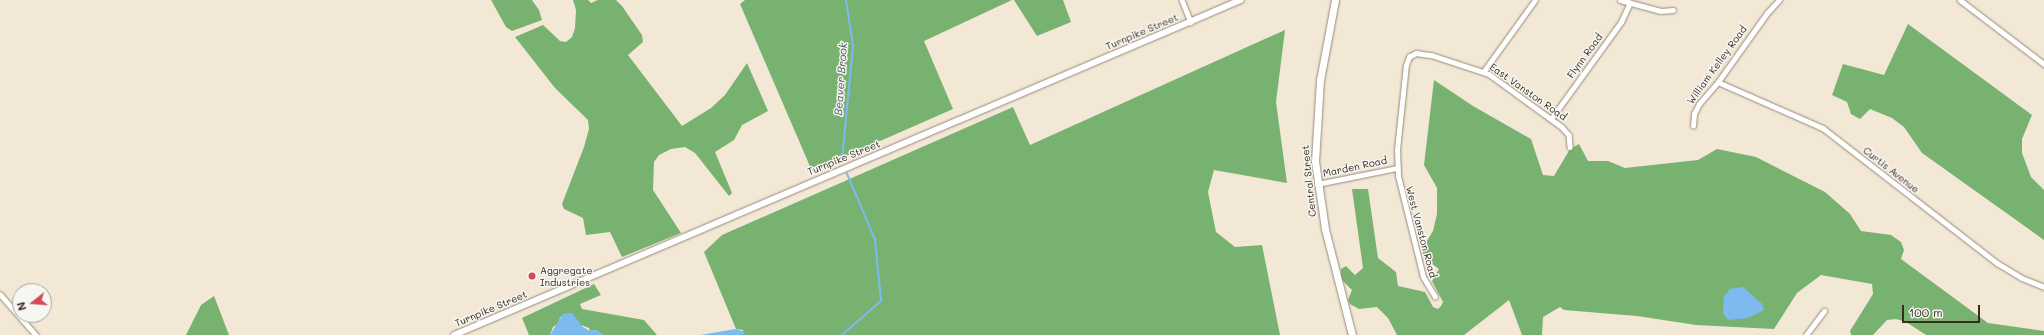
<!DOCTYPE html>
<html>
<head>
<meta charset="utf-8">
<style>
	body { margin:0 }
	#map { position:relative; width:2044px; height:335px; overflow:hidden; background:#f3e8d5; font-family:Mali,sans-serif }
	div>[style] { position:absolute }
	.forest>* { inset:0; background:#78b271 }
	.water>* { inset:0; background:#7cbaf0 }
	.stream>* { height:1.5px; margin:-0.75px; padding:0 0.75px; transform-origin:0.75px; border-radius:0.75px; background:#7cbaf0 }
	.roads { filter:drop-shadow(0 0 1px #97897a) drop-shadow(0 0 1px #97897a) }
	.minor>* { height:4.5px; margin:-2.25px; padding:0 2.25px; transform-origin:2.25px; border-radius:2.25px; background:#fff }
	.tertiary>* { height:6px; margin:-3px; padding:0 3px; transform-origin:3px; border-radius:3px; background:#fff }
	.secondary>* { height:7px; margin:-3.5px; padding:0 3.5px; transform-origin:3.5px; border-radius:3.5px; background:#fff }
	.dots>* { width:11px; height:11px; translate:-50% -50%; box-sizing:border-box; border:2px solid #f6f6f2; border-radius:50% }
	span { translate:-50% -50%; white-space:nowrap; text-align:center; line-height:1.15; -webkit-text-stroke:3px #f6f6f2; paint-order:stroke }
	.street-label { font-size:10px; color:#3b2a1e }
	.poi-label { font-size:10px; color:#3b2a1e }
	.left { translate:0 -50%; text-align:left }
	.water-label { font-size:11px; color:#4e555d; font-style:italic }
	.north { position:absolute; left:12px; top:283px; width:40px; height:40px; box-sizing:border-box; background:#f6f6f2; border:1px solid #aba49d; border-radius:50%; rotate:253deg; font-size:11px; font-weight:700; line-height:16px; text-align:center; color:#3b2a1e }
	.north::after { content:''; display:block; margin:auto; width:14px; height:18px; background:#d1495b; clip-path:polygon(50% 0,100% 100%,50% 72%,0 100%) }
	.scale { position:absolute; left:1902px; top:305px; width:78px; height:18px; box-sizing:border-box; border:2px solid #3b2a1e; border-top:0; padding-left:5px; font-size:12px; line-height:14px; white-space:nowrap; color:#3b2a1e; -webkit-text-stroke:3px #f6f6f2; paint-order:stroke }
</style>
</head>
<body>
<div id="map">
	<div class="forest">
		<div style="clip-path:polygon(491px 0,532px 0,539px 10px,542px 20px,512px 31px,506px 27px)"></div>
		<div style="clip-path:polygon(573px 0,588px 0,591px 3px,598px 0,616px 0,622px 6px,642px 35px,643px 42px,628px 55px,682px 126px,711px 108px,725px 95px,747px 63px,768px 111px,742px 125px,734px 140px,715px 152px,732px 193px,729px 196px,695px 153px,685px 147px,671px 149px,659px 155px,654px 162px,653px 190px,681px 233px,622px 257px,610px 232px,586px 235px,583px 218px,564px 209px,562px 204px,584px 147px,589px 129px,588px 120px,555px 88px,515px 37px,543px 25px,560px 41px,566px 42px,572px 37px,575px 28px,576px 10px)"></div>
		<div style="clip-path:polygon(745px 0,1012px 0,924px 41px,953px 109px,812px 171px,740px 4px)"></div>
		<div style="clip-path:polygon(1014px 0,1063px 0,1071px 22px,1037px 36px)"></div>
		<div style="clip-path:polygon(1908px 24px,2032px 115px,2022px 139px,2022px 153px,2031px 177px,2044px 190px,2044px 240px,1922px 153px,1904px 127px,1892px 118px,1870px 109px,1860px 119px,1851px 114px,1847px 102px,1832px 95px,1843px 64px,1884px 75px)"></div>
		<div style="clip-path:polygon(1285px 30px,1276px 102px,1287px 183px,1214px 170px,1208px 192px,1216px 232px,1235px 247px,1262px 245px,1280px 335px,743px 335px,743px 330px,736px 329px,704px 252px,722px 235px,1013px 107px,1030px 145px)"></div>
		<div style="clip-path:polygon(1434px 80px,1473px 106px,1531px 139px,1543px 175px,1554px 176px,1570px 149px,1579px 144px,1588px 161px,1608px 161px,1625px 168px,1698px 160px,1717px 149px,1756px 157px,1825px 192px,1850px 214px,1861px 231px,1891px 235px,1901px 242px,1904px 250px,1901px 259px,1988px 323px,2044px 331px,2044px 335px,1926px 335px,1906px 322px,1896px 319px,1887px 320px,1873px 335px,1851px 335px,1850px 331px,1873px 294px,1872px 284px,1821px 275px,1797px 293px,1774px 329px,1696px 325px,1637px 316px,1564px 310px,1560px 307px,1543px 317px,1542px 335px,1522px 335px,1509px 300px,1464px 335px,1397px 335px,1388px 318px,1377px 307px,1359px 309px,1350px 304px,1348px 300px,1352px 290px,1341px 279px,1341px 269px,1346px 266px,1355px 275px,1363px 268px,1352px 189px,1368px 189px,1378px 258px,1396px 272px,1398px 286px,1425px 292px,1433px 307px,1438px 309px,1441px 306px,1443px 302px,1432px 281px,1439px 269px,1424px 258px,1422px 249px,1433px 231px,1437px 214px,1437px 188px,1424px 165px)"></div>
		<div style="clip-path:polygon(594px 284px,601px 295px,580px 304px,582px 309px,644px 320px,657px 335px,603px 335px,596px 330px,590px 331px,589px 328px,560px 317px,559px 323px,553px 327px,550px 335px,529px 335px,522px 318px)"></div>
		<div style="clip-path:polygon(214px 296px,229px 335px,186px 335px,201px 305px)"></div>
	</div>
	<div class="water">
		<div style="clip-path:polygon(1743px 287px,1762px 304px,1764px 310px,1748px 318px,1728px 320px,1723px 314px,1724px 296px,1730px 289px)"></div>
		<div style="clip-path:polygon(572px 313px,583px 327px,590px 331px,596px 330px,603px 335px,550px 335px,563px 314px)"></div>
		<div style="clip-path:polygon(736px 329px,745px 332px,743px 335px,700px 335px)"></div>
	</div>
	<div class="stream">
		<div style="left:842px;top:159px;width:114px;rotate:-84.4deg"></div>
		<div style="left:853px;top:46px;width:47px;rotate:-98.7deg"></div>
		<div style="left:842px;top:335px;width:52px;rotate:-41.1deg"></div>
		<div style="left:881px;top:301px;width:61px;rotate:-95.6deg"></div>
		<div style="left:875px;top:240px;width:72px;rotate:-113deg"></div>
	</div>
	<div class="roads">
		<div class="minor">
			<div style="left:1182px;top:0;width:24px;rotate:68deg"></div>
			<div style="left:1620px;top:0;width:42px;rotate:15deg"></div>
			<div style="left:1661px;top:11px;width:12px;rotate:-5deg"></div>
			<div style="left:1960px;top:0;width:106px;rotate:37.3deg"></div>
			<div style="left:1484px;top:71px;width:87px;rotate:-54.3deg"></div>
			<div style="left:1718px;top:82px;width:115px;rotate:23.7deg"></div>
			<div style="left:1823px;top:128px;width:220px;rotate:37.8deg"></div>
			<div style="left:1997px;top:263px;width:29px;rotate:31deg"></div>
			<div style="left:2022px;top:278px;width:24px;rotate:22deg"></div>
			<div style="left:1551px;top:119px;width:120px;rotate:-54.2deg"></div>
			<div style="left:1621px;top:22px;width:21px;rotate:-65deg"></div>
			<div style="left:1693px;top:126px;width:12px;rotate:-85deg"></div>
			<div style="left:1694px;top:114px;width:11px;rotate:-63deg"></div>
			<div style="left:1699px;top:104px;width:29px;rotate:-49deg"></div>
			<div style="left:1718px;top:82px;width:85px;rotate:-54.6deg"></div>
			<div style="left:1767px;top:13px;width:18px;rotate:-47deg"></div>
			<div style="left:1317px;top:184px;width:82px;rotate:-11.3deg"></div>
			<div style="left:0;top:294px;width:55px;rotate:48.7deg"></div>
			<div style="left:1435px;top:297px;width:23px;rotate:-121deg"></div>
			<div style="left:1423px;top:277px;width:104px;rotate:-103.9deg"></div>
			<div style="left:1398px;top:176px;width:26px;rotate:-92deg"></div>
			<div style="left:1397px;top:150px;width:85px;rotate:-84deg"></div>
			<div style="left:1406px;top:65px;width:9px;rotate:-69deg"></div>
			<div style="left:1409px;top:57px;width:8px;rotate:-30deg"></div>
			<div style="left:1416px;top:53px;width:15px;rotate:8deg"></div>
			<div style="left:1431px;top:55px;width:61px;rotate:18.1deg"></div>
			<div style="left:1489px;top:74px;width:90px;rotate:36deg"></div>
			<div style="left:1562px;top:127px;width:11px;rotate:49deg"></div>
			<div style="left:1569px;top:135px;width:12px;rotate:85deg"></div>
			<div style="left:1806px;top:335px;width:30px;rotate:-53deg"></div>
		</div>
		<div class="tertiary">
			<div style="left:454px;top:335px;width:855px;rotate:-23.06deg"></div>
		</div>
		<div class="secondary">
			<div style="left:1335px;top:0;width:81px;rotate:100.6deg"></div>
			<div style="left:1320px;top:80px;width:81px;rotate:93.5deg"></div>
			<div style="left:1315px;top:161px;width:69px;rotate:81.6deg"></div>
			<div style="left:1325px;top:229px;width:109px;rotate:75.7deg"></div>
		</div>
	</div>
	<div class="dots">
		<div style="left:532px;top:276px;background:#d1495b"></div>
	</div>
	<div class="street-label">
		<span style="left:1142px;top:32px;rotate:-23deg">Turnpike Street</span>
		<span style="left:1585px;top:56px;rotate:-54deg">Flynn Road</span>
		<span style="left:1717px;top:65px;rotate:-54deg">William Kelley Road</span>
		<span style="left:1528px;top:92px;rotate:35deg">East Vanston Road</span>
		<span style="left:844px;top:158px;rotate:-22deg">Turnpike Street</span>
		<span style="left:1355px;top:167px;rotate:-12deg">Marden Road</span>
		<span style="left:1891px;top:170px;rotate:38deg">Curtis Avenue</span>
		<span style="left:1309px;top:181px;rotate:-96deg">Central Street</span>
		<span style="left:1421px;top:232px;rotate:75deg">West Vanston Road</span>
		<span style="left:491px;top:309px;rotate:-23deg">Turnpike Street</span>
	</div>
	<div class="poi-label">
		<span class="left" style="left:540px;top:276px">Aggregate<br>Industries</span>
	</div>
	<div class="water-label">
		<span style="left:841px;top:79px;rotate:-86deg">Beaver Brook</span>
	</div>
	<div class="north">N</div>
	<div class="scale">100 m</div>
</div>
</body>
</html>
